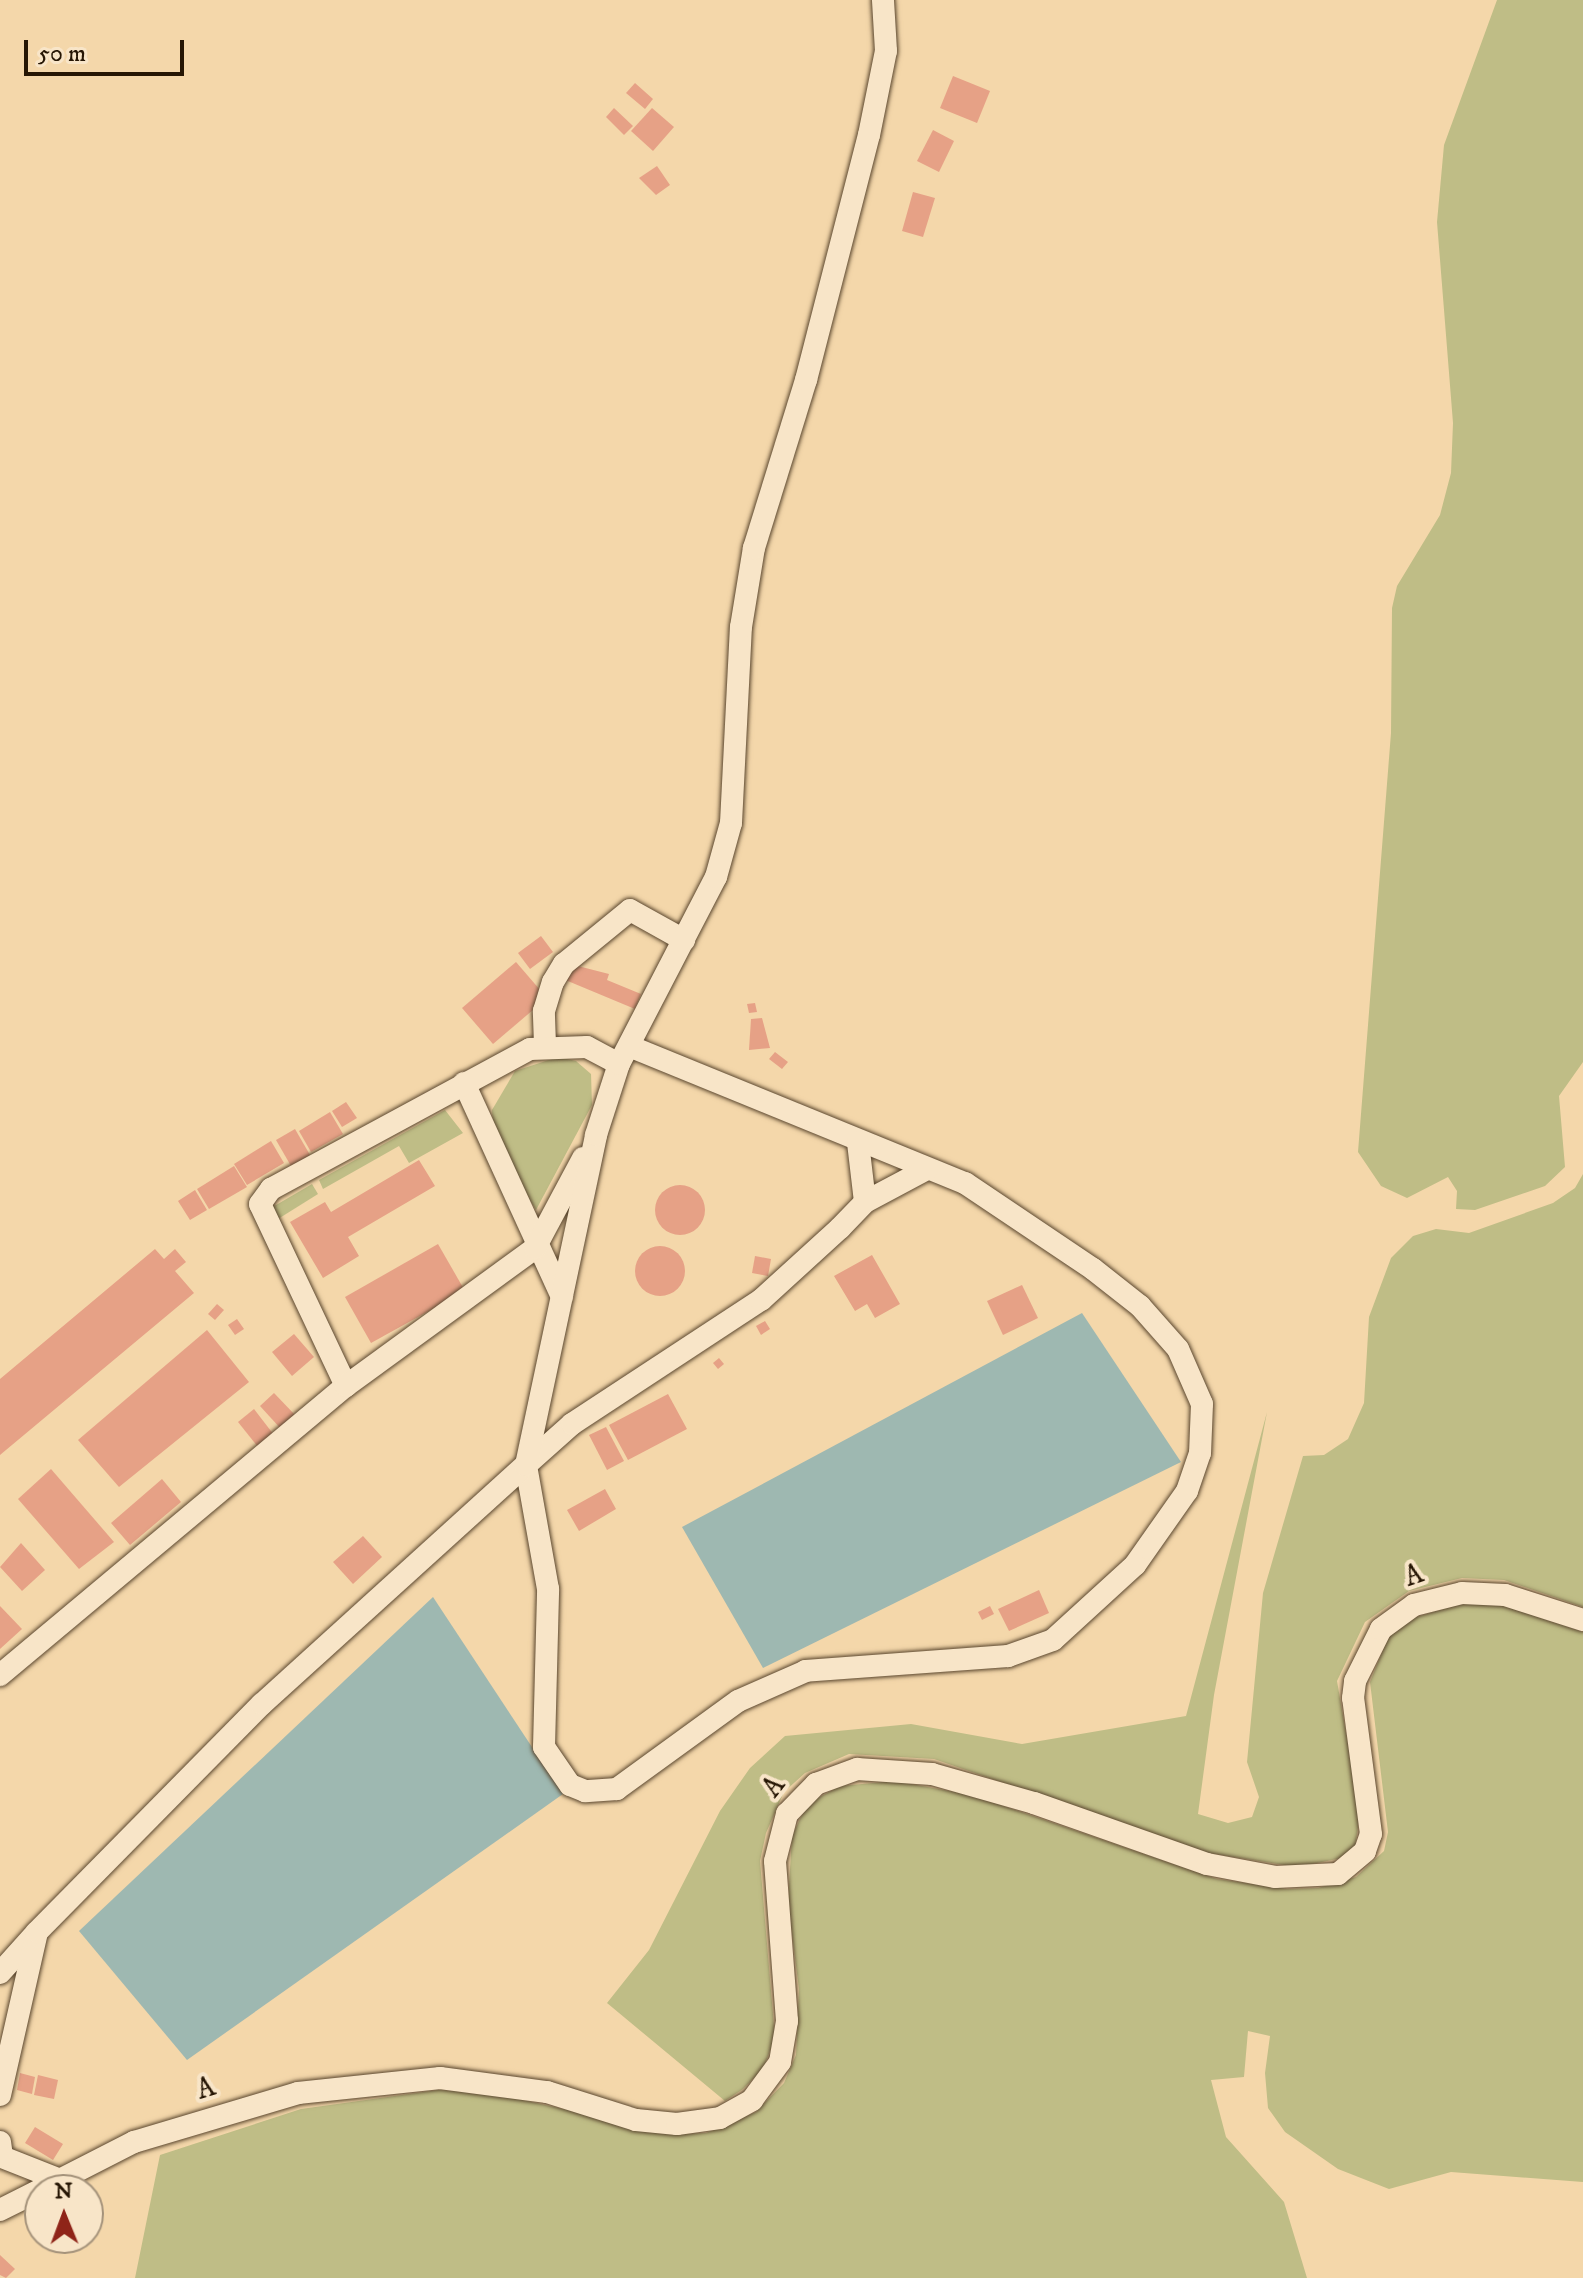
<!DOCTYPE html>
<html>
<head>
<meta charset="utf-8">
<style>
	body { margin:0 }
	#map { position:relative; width:1583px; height:2278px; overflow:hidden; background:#f4d7aa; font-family:"IM FELL DW Pica",serif }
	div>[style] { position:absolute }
	.green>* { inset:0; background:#bfbd86 }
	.water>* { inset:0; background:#9eb8b1 }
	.building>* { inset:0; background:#e6a186 }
	.round { border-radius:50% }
	.roads { filter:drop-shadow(0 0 2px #5a462e) drop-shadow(0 0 2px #5a462e) }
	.minor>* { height:22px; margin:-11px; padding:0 11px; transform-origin:11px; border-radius:11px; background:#f8e5c8 }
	span { translate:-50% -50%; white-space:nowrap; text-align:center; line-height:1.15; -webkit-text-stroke:8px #f8e5c8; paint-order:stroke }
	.street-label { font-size:28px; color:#261604 }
	.north { position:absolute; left:24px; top:2174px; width:80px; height:80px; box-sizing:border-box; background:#f8e5c8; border:2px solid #a4927a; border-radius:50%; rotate:359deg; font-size:22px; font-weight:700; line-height:32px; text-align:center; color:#261604 }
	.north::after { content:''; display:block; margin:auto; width:28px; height:36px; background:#8f2418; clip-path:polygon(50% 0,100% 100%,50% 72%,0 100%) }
	.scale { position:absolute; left:24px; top:40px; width:160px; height:36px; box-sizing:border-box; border:4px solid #261604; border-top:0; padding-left:10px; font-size:24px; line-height:28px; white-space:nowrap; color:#261604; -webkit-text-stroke:6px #f8e5c8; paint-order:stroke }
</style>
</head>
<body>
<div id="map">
	<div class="green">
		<div style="clip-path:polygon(1497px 0,1583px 0,1583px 1062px,1559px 1096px,1565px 1167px,1545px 1186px,1475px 1210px,1456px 1209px,1457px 1191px,1448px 1177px,1407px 1198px,1381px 1186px,1358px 1152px,1391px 733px,1392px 608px,1397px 586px,1440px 515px,1451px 473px,1453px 423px,1437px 222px,1444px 145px)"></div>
		<div style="clip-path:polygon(558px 1057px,576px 1061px,591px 1074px,592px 1105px,536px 1210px,494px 1140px,492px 1110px,515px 1071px)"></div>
		<div style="clip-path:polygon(445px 1110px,463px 1133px,409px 1163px,399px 1146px,323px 1189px,319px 1180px)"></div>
		<div style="clip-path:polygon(1583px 1174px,1583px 1607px,1504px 1580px,1462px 1578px,1409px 1591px,1365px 1622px,1337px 1681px,1360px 1814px,1355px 1847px,1347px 1857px,1297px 1867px,1208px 1853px,934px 1759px,849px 1754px,805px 1773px,784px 1792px,766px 1833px,760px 1861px,775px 2038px,763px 2069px,743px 2089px,725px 2101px,607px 2003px,649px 1950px,720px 1811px,750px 1768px,785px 1736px,911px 1724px,1022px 1744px,1186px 1716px,1267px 1412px,1214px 1695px,1198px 1814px,1228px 1823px,1252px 1817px,1259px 1797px,1247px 1762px,1263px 1593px,1303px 1456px,1324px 1455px,1348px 1439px,1364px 1403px,1369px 1317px,1391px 1258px,1413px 1236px,1436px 1229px,1469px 1233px,1553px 1203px,1575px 1188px)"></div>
		<div style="clip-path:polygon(312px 1184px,318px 1194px,278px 1219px,271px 1208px)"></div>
		<div style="clip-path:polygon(1464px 1603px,1501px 1605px,1583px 1632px,1583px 2182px,1451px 2172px,1389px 2189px,1338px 2169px,1285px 2132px,1268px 2108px,1265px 2073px,1270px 2036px,1248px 2031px,1244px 2077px,1211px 2080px,1226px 2137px,1284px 2202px,1307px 2278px,135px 2278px,160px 2155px,301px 2109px,438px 2090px,486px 2092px,676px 2134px,706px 2133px,756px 2112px,784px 2083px,796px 2055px,799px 1989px,788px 1903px,792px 1836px,807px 1804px,840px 1786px,895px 1781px,971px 1795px,1217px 1879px,1287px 1889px,1318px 1888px,1356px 1877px,1384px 1851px,1388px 1832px,1370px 1682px,1389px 1635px,1403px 1621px)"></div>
	</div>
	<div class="water">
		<div style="clip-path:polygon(1082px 1313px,1181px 1462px,763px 1668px,682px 1527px)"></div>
		<div style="clip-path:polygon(433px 1597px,563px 1794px,187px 2060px,79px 1931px)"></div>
	</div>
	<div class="building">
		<div style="clip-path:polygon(953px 76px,990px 91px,977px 123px,940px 108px)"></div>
		<div style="clip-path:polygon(635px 83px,653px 99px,645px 109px,626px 93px)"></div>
		<div style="clip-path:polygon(614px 108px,633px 126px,624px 135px,606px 117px)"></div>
		<div style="clip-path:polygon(652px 108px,674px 127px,653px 151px,631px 131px)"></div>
		<div style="clip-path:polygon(933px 130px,954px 141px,939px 172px,917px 161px)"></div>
		<div style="clip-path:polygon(657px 166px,670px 185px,656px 195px,639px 178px)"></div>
		<div style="clip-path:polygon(913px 192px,935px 198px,923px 237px,902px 231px)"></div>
		<div style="clip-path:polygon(541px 936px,553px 952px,530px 969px,518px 953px)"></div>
		<div style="clip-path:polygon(516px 962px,547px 998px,493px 1044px,462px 1008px)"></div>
		<div style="clip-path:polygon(570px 964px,609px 974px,607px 980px,641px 994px,635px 1009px,563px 979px)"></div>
		<div style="clip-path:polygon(755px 1003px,757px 1012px,749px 1013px,747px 1004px)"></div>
		<div style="clip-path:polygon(762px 1018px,770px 1048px,749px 1050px,751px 1019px)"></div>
		<div style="clip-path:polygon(775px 1052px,788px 1062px,782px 1069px,769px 1059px)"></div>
		<div style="clip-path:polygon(346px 1102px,357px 1118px,342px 1127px,332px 1111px)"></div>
		<div style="clip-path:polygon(330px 1112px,343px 1134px,311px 1152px,299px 1131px)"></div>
		<div style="clip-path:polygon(295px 1129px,310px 1155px,291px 1166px,276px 1140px)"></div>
		<div style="clip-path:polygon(271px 1141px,284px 1163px,247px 1185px,234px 1164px)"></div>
		<div style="clip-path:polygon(419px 1160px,435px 1186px,348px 1237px,359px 1256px,323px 1278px,290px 1222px,325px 1202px,331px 1212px)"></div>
		<div style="clip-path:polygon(234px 1166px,247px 1187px,209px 1209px,197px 1189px)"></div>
		<div class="round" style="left:655px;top:1185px;width:50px;height:50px"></div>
		<div style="clip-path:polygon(195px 1190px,207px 1210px,190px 1220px,178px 1201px)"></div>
		<div style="clip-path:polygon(438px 1244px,465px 1291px,371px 1343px,345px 1297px)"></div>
		<div class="round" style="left:635px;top:1246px;width:50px;height:50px"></div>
		<div style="clip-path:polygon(155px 1249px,164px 1259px,175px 1249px,186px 1262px,175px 1271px,194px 1293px,0 1455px,0 1379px)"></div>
		<div style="clip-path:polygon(872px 1255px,900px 1304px,875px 1318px,867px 1304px,855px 1311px,834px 1276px)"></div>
		<div style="clip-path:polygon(755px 1256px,771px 1259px,768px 1276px,752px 1273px)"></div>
		<div style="clip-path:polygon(1022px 1285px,1038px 1318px,1003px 1335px,987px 1301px)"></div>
		<div style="clip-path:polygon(217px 1304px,224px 1310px,215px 1320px,208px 1314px)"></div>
		<div style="clip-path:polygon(237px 1319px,244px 1329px,235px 1335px,228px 1325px)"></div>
		<div style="clip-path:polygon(765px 1321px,770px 1329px,761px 1335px,756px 1326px)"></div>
		<div style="clip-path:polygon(207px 1330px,249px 1382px,119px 1487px,78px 1440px)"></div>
		<div style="clip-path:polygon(294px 1334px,314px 1357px,292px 1376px,272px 1352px)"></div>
		<div style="clip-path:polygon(719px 1358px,724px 1364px,718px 1369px,713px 1363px)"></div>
		<div style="clip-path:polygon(274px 1393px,296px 1416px,281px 1429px,260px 1406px)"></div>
		<div style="clip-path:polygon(668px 1394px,687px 1429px,628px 1460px,609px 1425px)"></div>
		<div style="clip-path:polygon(254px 1409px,274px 1435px,258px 1447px,238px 1422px)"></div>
		<div style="clip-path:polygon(606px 1427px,624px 1461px,607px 1470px,589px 1435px)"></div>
		<div style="clip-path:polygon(51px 1469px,114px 1542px,79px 1569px,18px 1499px)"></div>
		<div style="clip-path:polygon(162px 1479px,181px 1502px,130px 1545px,111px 1523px)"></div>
		<div style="clip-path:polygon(605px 1489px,616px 1509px,579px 1531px,567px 1510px)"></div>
		<div style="clip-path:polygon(363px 1536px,382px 1557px,353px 1584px,333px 1562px)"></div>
		<div style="clip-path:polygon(21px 1543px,45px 1570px,22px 1591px,0 1567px)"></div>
		<div style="clip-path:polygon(1039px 1590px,1049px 1613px,1009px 1631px,998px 1609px)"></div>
		<div style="clip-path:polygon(0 1606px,22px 1629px,0 1649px)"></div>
		<div style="clip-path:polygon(990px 1606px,994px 1614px,982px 1620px,978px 1612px)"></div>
		<div style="clip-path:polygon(20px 2073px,35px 2077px,32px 2094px,17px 2090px)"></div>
		<div style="clip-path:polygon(38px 2075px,58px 2080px,54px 2099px,34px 2095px)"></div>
		<div style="clip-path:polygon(35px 2127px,63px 2144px,53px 2160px,25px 2143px)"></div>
		<div style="clip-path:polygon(0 2255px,15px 2269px,6px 2278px,0 2275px)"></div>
	</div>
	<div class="roads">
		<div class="minor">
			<div style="left:545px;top:1045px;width:34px;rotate:-92deg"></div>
			<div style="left:544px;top:1011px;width:30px;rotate:-73deg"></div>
			<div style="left:553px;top:982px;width:21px;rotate:-59deg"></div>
			<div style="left:564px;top:964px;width:85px;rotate:-39.3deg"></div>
			<div style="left:630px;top:910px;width:62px;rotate:29.1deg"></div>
			<div style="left:629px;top:1046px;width:363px;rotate:22.2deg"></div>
			<div style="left:965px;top:1183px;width:154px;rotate:33.9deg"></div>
			<div style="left:1093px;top:1269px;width:60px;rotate:38.2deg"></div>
			<div style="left:1140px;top:1306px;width:57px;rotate:48.5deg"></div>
			<div style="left:1178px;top:1349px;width:60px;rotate:66.4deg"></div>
			<div style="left:1202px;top:1404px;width:49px;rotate:92.3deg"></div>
			<div style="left:1200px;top:1453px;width:40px;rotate:108.9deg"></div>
			<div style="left:1187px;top:1491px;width:90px;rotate:125.1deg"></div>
			<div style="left:1135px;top:1565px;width:111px;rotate:137.6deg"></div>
			<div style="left:1053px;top:1640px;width:48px;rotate:160.4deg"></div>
			<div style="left:1008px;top:1656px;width:203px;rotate:175.8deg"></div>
			<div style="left:806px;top:1671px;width:74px;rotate:156.2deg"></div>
			<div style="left:738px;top:1701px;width:150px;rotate:144deg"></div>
			<div style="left:617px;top:1789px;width:32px;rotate:176deg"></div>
			<div style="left:585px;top:1791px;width:16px;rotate:-158deg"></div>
			<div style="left:570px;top:1785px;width:46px;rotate:-124.4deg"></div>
			<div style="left:544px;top:1747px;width:158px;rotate:-88.5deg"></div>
			<div style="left:548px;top:1589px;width:126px;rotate:-100.1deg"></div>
			<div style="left:526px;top:1465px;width:62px;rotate:-41.7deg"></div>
			<div style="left:572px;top:1424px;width:226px;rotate:-33.3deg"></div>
			<div style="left:761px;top:1300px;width:107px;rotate:-42.3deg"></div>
			<div style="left:840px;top:1228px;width:36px;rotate:-46deg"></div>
			<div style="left:865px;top:1202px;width:60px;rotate:-96.7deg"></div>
			<div style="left:464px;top:1083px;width:235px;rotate:65.4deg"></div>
			<div style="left:865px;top:1202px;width:70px;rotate:-28deg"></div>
			<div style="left:346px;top:1386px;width:201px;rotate:-115.3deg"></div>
			<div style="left:260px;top:1204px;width:19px;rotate:-54deg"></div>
			<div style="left:271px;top:1189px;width:294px;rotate:-28.4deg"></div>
			<div style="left:530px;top:1049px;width:57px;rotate:-2deg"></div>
			<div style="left:587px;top:1047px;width:36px;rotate:28deg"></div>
			<div style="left:0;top:1675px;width:451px;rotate:-39.9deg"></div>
			<div style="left:346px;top:1386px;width:234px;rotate:-36.1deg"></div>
			<div style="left:535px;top:1248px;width:102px;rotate:-61.9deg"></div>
			<div style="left:0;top:1973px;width:54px;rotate:-48deg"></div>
			<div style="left:0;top:2095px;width:167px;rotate:-77.2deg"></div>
			<div style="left:37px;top:1932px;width:320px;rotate:-45.4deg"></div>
			<div style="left:262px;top:1704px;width:356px;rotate:-42.2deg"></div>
			<div style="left:526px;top:1465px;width:337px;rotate:-78deg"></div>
			<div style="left:596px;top:1135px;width:75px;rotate:-72.1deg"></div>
			<div style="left:619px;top:1064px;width:211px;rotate:-62.6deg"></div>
			<div style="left:716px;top:877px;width:56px;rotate:-74.5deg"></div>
			<div style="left:731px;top:823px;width:196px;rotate:-87.1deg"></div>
			<div style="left:741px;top:627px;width:80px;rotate:-80.7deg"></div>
			<div style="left:754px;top:548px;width:176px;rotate:-72.8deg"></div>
			<div style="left:806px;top:380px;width:253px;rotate:-75.6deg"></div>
			<div style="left:869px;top:135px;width:86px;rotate:-78.6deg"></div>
			<div style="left:886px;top:51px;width:51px;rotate:-93.4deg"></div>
			<div style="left:0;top:2142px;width:15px;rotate:82deg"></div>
			<div style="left:2px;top:2157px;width:62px;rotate:21.6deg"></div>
			<div style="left:40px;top:2190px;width:106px;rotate:-27.1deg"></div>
			<div style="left:134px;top:2142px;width:171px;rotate:-16.6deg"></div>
			<div style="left:298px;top:2093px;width:143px;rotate:-6deg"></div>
			<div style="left:440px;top:2078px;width:108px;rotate:7.5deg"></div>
			<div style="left:547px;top:2092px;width:93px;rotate:17.5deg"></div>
			<div style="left:636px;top:2120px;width:41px;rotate:5.6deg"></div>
			<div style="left:677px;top:2124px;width:43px;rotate:-7.9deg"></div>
			<div style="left:720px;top:2118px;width:37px;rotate:-29deg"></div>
			<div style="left:752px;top:2100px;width:47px;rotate:-53.6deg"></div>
			<div style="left:780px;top:2062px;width:42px;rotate:-80.3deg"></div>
			<div style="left:787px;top:2021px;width:160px;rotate:-94.3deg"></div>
			<div style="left:775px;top:1861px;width:49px;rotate:-75.7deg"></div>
			<div style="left:787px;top:1814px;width:42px;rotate:-46deg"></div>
			<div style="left:816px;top:1784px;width:44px;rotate:-20.1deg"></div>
			<div style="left:857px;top:1769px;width:75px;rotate:3.8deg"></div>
			<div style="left:932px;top:1774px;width:106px;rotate:15.9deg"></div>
			<div style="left:1034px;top:1803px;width:183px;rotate:19.4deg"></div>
			<div style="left:1207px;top:1864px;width:69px;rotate:10.8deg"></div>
			<div style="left:1275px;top:1877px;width:63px;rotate:-2.7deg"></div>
			<div style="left:1338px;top:1874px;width:35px;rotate:-40deg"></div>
			<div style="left:1365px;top:1851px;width:18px;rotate:-71deg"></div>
			<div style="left:1371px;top:1834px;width:137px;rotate:-97.5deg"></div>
			<div style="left:1353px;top:1698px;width:17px;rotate:-83deg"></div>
			<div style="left:1355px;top:1681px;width:58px;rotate:-63.4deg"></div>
			<div style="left:1381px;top:1629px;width:41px;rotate:-36deg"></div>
			<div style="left:1414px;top:1605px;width:49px;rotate:-14deg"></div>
			<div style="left:1462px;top:1593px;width:43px;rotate:2.7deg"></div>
			<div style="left:1505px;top:1595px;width:82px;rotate:17.8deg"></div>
			<div style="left:0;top:2210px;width:45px;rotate:-26.6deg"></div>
		</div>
	</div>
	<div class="street-label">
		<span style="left:1414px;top:1576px;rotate:-19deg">A</span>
		<span style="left:774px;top:1787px;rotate:-52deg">A</span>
		<span style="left:206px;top:2089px;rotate:-17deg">A</span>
	</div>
	<div class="north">N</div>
	<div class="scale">50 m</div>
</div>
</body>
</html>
